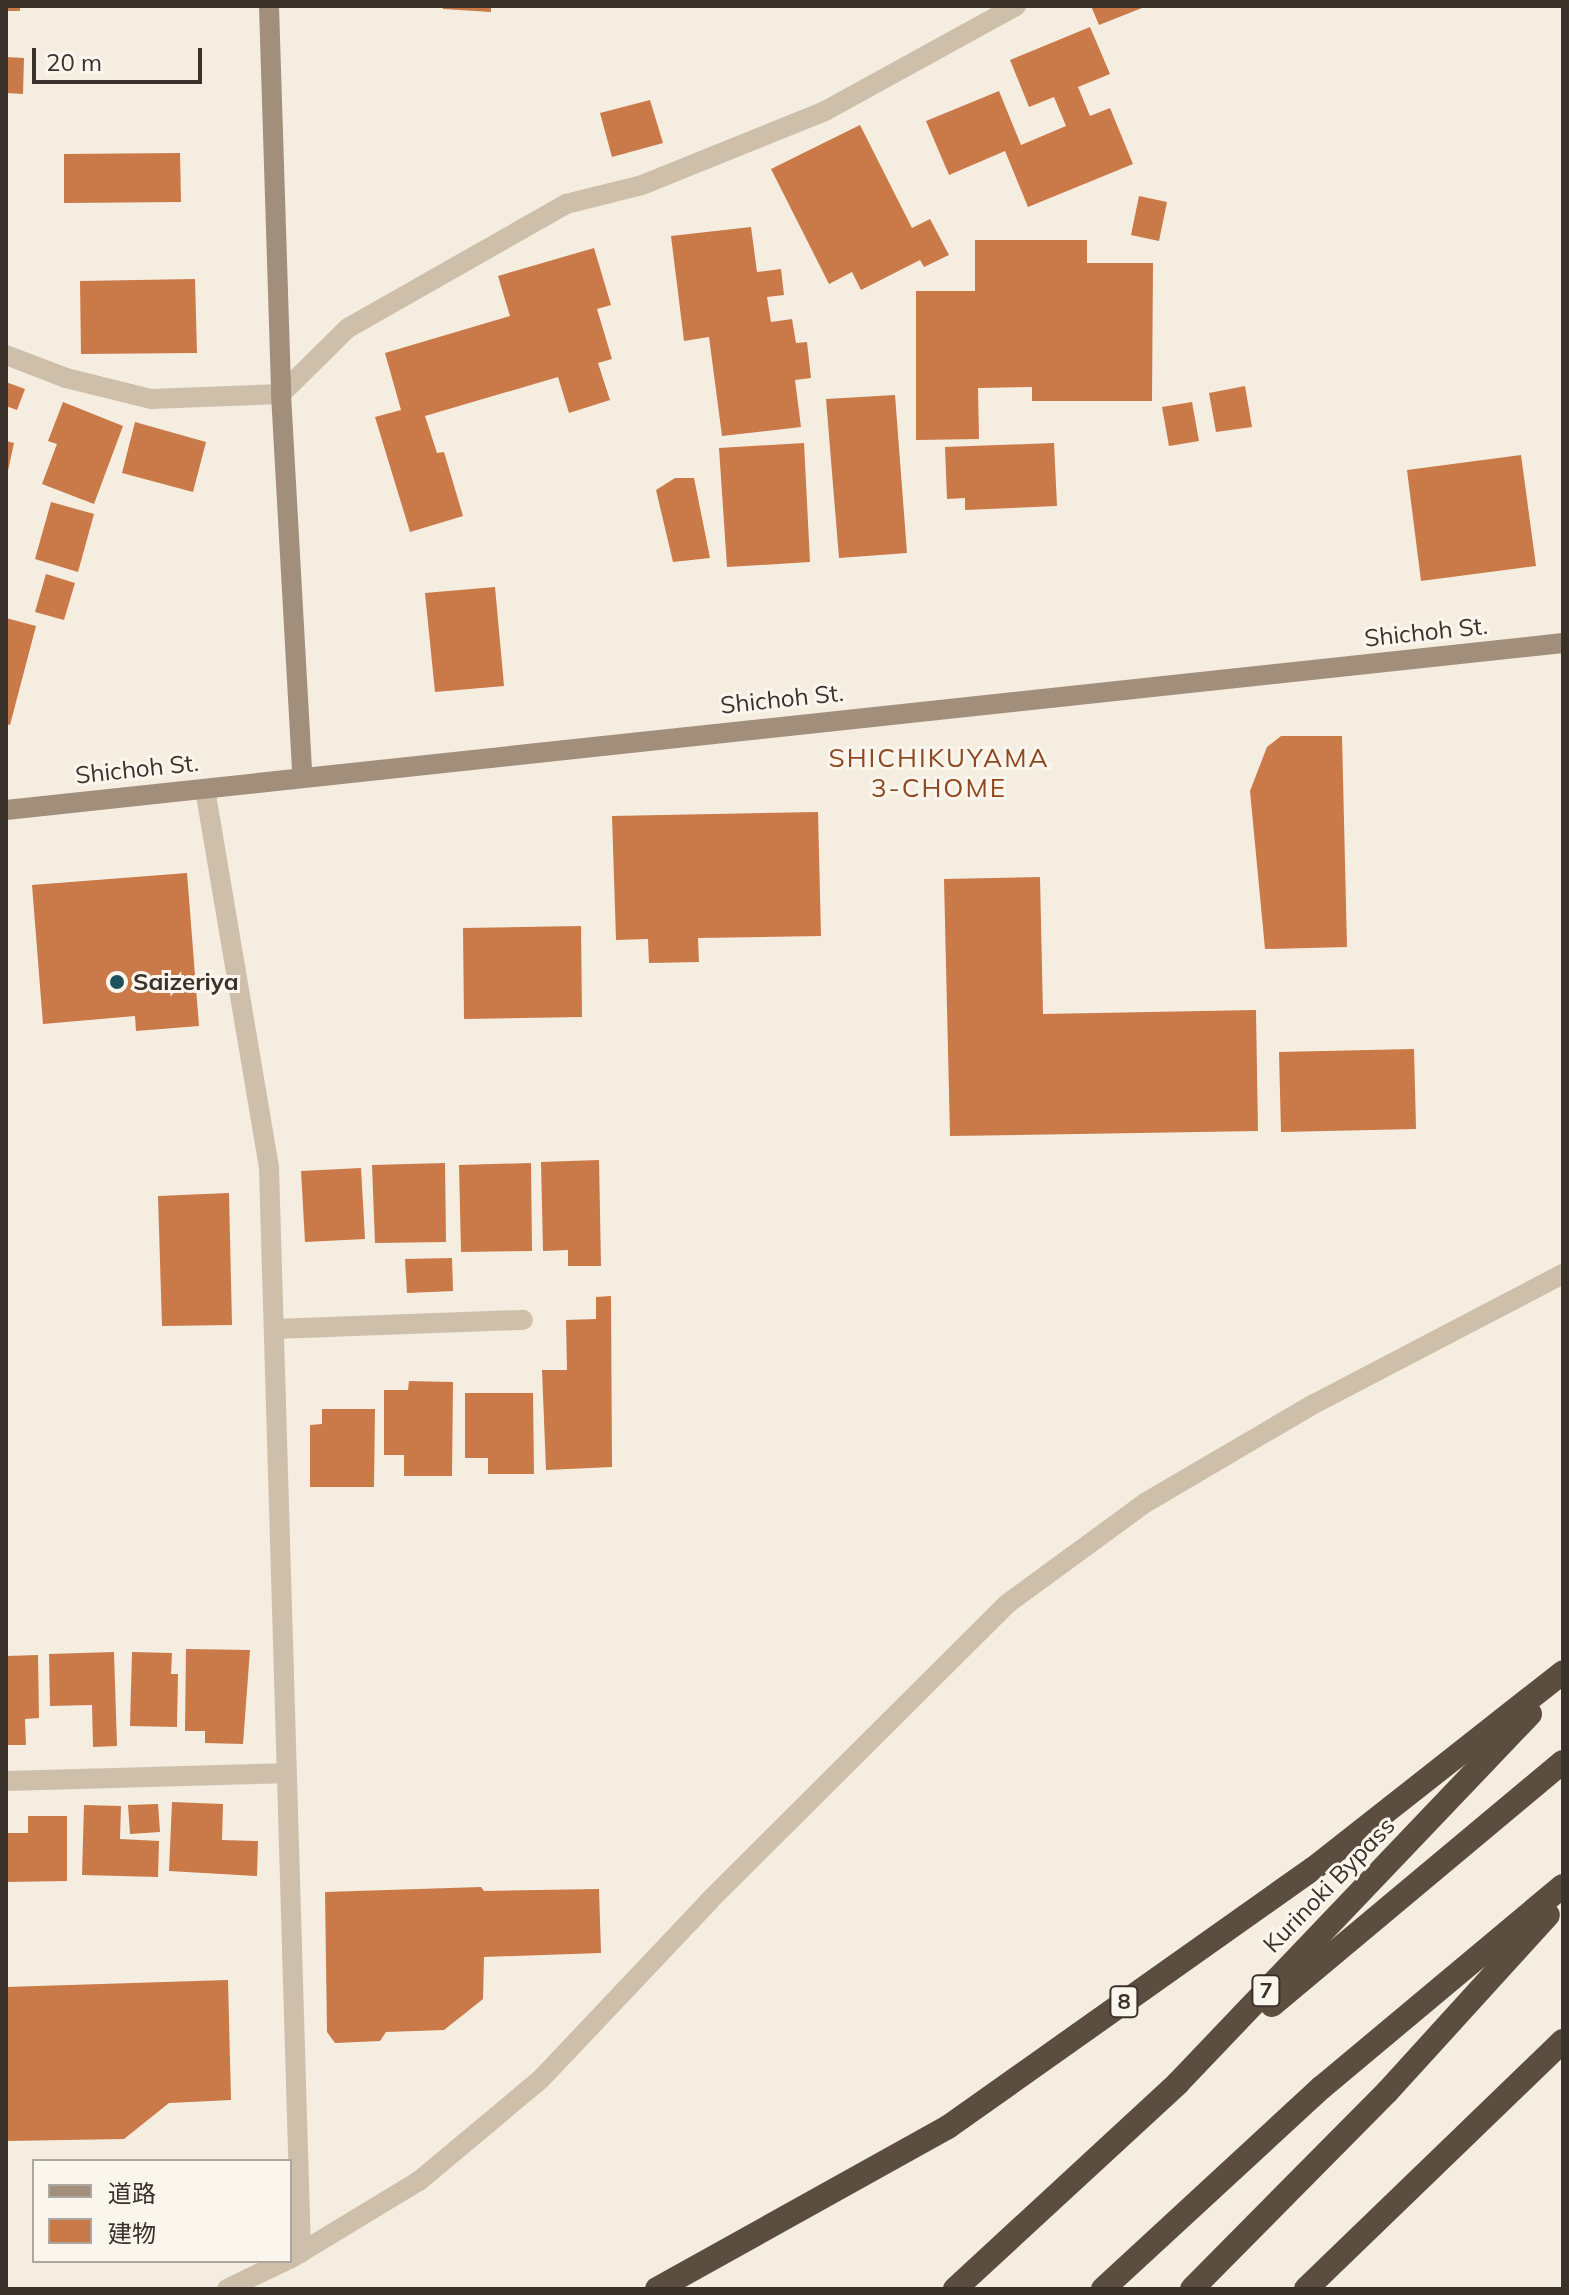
<!DOCTYPE html>
<html>
<head>
<meta charset="utf-8">
<style>
	body { margin:0 }
	#map { position:relative; width:1569px; height:2295px; overflow:hidden; background:#f4ede0; font-family:Mulish,"Noto Sans JP",sans-serif }
	div>[style] { position:absolute }
	.building>* { inset:0; background:#ca7948 }
	.street>* { height:20px; margin:-10px; padding:0 10px; transform-origin:10px; border-radius:10px; background:#cdbfaa }
	.secondary>* { height:20px; margin:-10px; padding:0 10px; transform-origin:10px; border-radius:10px; background:#a18e7b }
	.highway>* { height:24px; margin:-12px; padding:0 12px; transform-origin:12px; border-radius:12px; background:#5c4d41 }
	.dots>* { width:22px; height:22px; translate:-50% -50%; box-sizing:border-box; border:4px solid #fbf6ed; border-radius:50% }
	span { translate:-50% -50%; white-space:nowrap; text-align:center; line-height:1.15; -webkit-text-stroke:6px #fbf6ed; paint-order:stroke }
	.shield-label span { padding:2px 6px; background:#fbf6ed; border:2px solid; border-radius:6px; -webkit-text-stroke-width:0 }
	.shield-label { font-size:22px; color:#3a312a; font-weight:700 }
	.street-label { font-size:24px; color:#3a312a }
	.poi-label { font-size:24px; color:#3a312a; font-weight:700 }
	.left { translate:0 -50%; text-align:left }
	.neighbourhood-label { font-size:26px; color:#8d4820; letter-spacing:2px }
	.frame { position:absolute; inset:0; border:8px solid #3a312a; pointer-events:none }
	.legend { position:absolute; left:32px; top:2159px; width:260px; height:104px; box-sizing:border-box; background:#fbf6ed; border:2px solid #aea79f; margin:0; padding:10px 14px; list-style:none; font-size:24px; color:#3a312a }
	.legend li { display:flex; align-items:center; gap:16px; height:40px }
	.legend b { width:40px; border:2px solid #aea79f }
	.scale { position:absolute; left:32px; top:48px; width:170px; height:36px; box-sizing:border-box; border:4px solid #3a312a; border-top:0; padding-left:10px; font-size:24px; line-height:28px; white-space:nowrap; color:#3a312a; -webkit-text-stroke:6px #fbf6ed; paint-order:stroke }
</style>
</head>
<body>
<div id="map">
	<div class="building">
		<div style="clip-path:polygon(6px 6px,20px 6px,20px 11px,6px 11px)"></div>
		<div style="clip-path:polygon(443px 6px,491px 6px,491px 12px,443px 9px)"></div>
		<div style="clip-path:polygon(1091px 6px,1147px 6px,1099px 25px)"></div>
		<div style="clip-path:polygon(1090px 27px,1110px 74px,1078px 87px,1090px 116px,1110px 108px,1133px 164px,1028px 207px,1005px 151px,949px 175px,926px 121px,999px 91px,1021px 145px,1066px 126px,1054px 97px,1029px 107px,1010px 60px)"></div>
		<div style="clip-path:polygon(6px 57px,24px 58px,23px 94px,6px 93px)"></div>
		<div style="clip-path:polygon(650px 100px,663px 143px,612px 157px,600px 113px)"></div>
		<div style="clip-path:polygon(860px 125px,912px 228px,930px 219px,949px 255px,924px 267px,920px 260px,861px 290px,852px 272px,829px 284px,771px 169px)"></div>
		<div style="clip-path:polygon(180px 153px,181px 202px,64px 203px,64px 154px)"></div>
		<div style="clip-path:polygon(1139px 196px,1167px 202px,1159px 241px,1131px 235px)"></div>
		<div style="clip-path:polygon(751px 227px,757px 272px,781px 269px,784px 295px,767px 297px,771px 322px,792px 319px,796px 343px,807px 342px,811px 378px,795px 380px,801px 427px,722px 436px,709px 337px,684px 341px,671px 236px)"></div>
		<div style="clip-path:polygon(975px 240px,1087px 240px,1087px 263px,1153px 263px,1152px 401px,1032px 401px,1032px 387px,978px 388px,979px 439px,916px 440px,916px 291px,975px 291px)"></div>
		<div style="clip-path:polygon(594px 248px,611px 305px,597px 309px,612px 359px,598px 363px,610px 400px,569px 413px,558px 377px,425px 416px,437px 453px,444px 452px,463px 516px,410px 532px,375px 417px,401px 410px,385px 353px,510px 316px,498px 276px)"></div>
		<div style="clip-path:polygon(195px 279px,197px 353px,81px 354px,80px 281px)"></div>
		<div style="clip-path:polygon(6px 382px,25px 389px,17px 410px,6px 406px)"></div>
		<div style="clip-path:polygon(1245px 386px,1252px 427px,1216px 432px,1209px 393px)"></div>
		<div style="clip-path:polygon(895px 395px,907px 553px,839px 558px,826px 399px)"></div>
		<div style="clip-path:polygon(63px 402px,123px 426px,94px 504px,42px 484px,57px 444px,48px 441px)"></div>
		<div style="clip-path:polygon(1192px 402px,1199px 441px,1169px 446px,1162px 407px)"></div>
		<div style="clip-path:polygon(135px 422px,206px 442px,193px 492px,122px 473px)"></div>
		<div style="clip-path:polygon(6px 441px,14px 443px,7px 475px,6px 475px)"></div>
		<div style="clip-path:polygon(804px 443px,810px 562px,727px 567px,719px 448px)"></div>
		<div style="clip-path:polygon(1054px 443px,1057px 506px,965px 510px,965px 498px,947px 499px,945px 447px)"></div>
		<div style="clip-path:polygon(1521px 455px,1536px 566px,1421px 581px,1407px 470px)"></div>
		<div style="clip-path:polygon(675px 478px,694px 478px,710px 558px,673px 562px,656px 490px)"></div>
		<div style="clip-path:polygon(51px 502px,94px 514px,78px 572px,35px 559px)"></div>
		<div style="clip-path:polygon(46px 574px,75px 583px,64px 620px,35px 612px)"></div>
		<div style="clip-path:polygon(495px 587px,504px 686px,435px 692px,425px 593px)"></div>
		<div style="clip-path:polygon(6px 618px,36px 626px,10px 725px,6px 724px)"></div>
		<div style="clip-path:polygon(1281px 736px,1342px 736px,1347px 947px,1265px 949px,1250px 791px,1267px 747px)"></div>
		<div style="clip-path:polygon(818px 812px,821px 936px,698px 938px,699px 962px,649px 963px,648px 939px,616px 940px,612px 816px)"></div>
		<div style="clip-path:polygon(187px 873px,199px 1026px,136px 1031px,135px 1016px,43px 1024px,32px 885px)"></div>
		<div style="clip-path:polygon(1040px 877px,1043px 1014px,1256px 1010px,1258px 1131px,950px 1136px,944px 879px)"></div>
		<div style="clip-path:polygon(581px 926px,582px 1017px,464px 1019px,463px 928px)"></div>
		<div style="clip-path:polygon(1414px 1049px,1416px 1129px,1281px 1132px,1279px 1052px)"></div>
		<div style="clip-path:polygon(599px 1160px,601px 1266px,568px 1266px,568px 1250px,543px 1251px,541px 1162px)"></div>
		<div style="clip-path:polygon(445px 1163px,446px 1242px,375px 1243px,372px 1165px)"></div>
		<div style="clip-path:polygon(531px 1163px,532px 1251px,461px 1252px,459px 1165px)"></div>
		<div style="clip-path:polygon(361px 1168px,365px 1239px,305px 1242px,301px 1171px)"></div>
		<div style="clip-path:polygon(229px 1193px,232px 1325px,162px 1326px,158px 1196px)"></div>
		<div style="clip-path:polygon(452px 1258px,453px 1291px,407px 1293px,405px 1259px)"></div>
		<div style="clip-path:polygon(611px 1296px,612px 1467px,546px 1470px,542px 1370px,567px 1370px,566px 1320px,596px 1319px,596px 1297px)"></div>
		<div style="clip-path:polygon(409px 1381px,453px 1382px,452px 1476px,404px 1476px,404px 1455px,384px 1455px,384px 1390px,408px 1390px)"></div>
		<div style="clip-path:polygon(465px 1393px,533px 1393px,534px 1474px,488px 1474px,488px 1458px,465px 1458px)"></div>
		<div style="clip-path:polygon(322px 1409px,375px 1409px,374px 1487px,310px 1487px,310px 1425px,322px 1424px)"></div>
		<div style="clip-path:polygon(186px 1649px,250px 1650px,243px 1744px,205px 1743px,205px 1731px,185px 1731px)"></div>
		<div style="clip-path:polygon(114px 1652px,117px 1746px,93px 1747px,92px 1705px,50px 1706px,49px 1654px)"></div>
		<div style="clip-path:polygon(132px 1652px,172px 1653px,171px 1674px,178px 1674px,177px 1727px,130px 1726px)"></div>
		<div style="clip-path:polygon(38px 1655px,39px 1718px,25px 1719px,26px 1745px,6px 1745px,6px 1656px)"></div>
		<div style="clip-path:polygon(172px 1802px,223px 1804px,222px 1840px,258px 1841px,257px 1876px,169px 1871px)"></div>
		<div style="clip-path:polygon(158px 1804px,160px 1832px,130px 1834px,128px 1805px)"></div>
		<div style="clip-path:polygon(84px 1805px,121px 1806px,120px 1839px,159px 1841px,158px 1877px,82px 1875px)"></div>
		<div style="clip-path:polygon(28px 1816px,67px 1816px,67px 1881px,6px 1882px,6px 1833px,28px 1833px)"></div>
		<div style="clip-path:polygon(481px 1887px,484px 1891px,599px 1889px,601px 1953px,484px 1957px,483px 1999px,444px 2030px,386px 2032px,380px 2041px,335px 2043px,327px 2032px,325px 1892px)"></div>
		<div style="clip-path:polygon(228px 1980px,231px 2100px,169px 2103px,124px 2139px,6px 2141px,6px 1987px)"></div>
	</div>
	<div class="street">
		<div style="left:6px;top:355px;width:64px;rotate:21deg"></div>
		<div style="left:66px;top:378px;width:88px;rotate:13.9deg"></div>
		<div style="left:151px;top:399px;width:130px;rotate:-2.2deg"></div>
		<div style="left:281px;top:394px;width:94px;rotate:-44.6deg"></div>
		<div style="left:348px;top:328px;width:251px;rotate:-29.6deg"></div>
		<div style="left:566px;top:204px;width:78px;rotate:-14deg"></div>
		<div style="left:642px;top:185px;width:197px;rotate:-22deg"></div>
		<div style="left:825px;top:111px;width:218px;rotate:-28.8deg"></div>
		<div style="left:205px;top:789px;width:384px;rotate:80.4deg"></div>
		<div style="left:269px;top:1168px;width:1085px;rotate:88.31deg"></div>
		<div style="left:274px;top:1329px;width:249px;rotate:-2.1deg"></div>
		<div style="left:6px;top:1781px;width:279px;rotate:-1.6deg"></div>
		<div style="left:290px;top:2259px;width:151px;rotate:-31.2deg"></div>
		<div style="left:419px;top:2181px;width:158px;rotate:-39.9deg"></div>
		<div style="left:540px;top:2080px;width:246px;rotate:-46.6deg"></div>
		<div style="left:709px;top:1901px;width:421px;rotate:-44.9deg"></div>
		<div style="left:1007px;top:1604px;width:171px;rotate:-36.2deg"></div>
		<div style="left:1145px;top:1503px;width:196px;rotate:-30.4deg"></div>
		<div style="left:1314px;top:1404px;width:281px;rotate:-27.6deg"></div>
		<div style="left:227px;top:2289px;width:64px;rotate:-25.8deg"></div>
	</div>
	<div class="secondary">
		<div style="left:269px;top:6px;width:388px;rotate:88.2deg"></div>
		<div style="left:281px;top:394px;width:382px;rotate:86.8deg"></div>
		<div style="left:6px;top:810px;width:1566px;rotate:-6.12deg"></div>
	</div>
	<div class="highway">
		<div style="left:1272px;top:2005px;width:379px;rotate:-39.9deg"></div>
		<div style="left:657px;top:2289px;width:333px;rotate:-29.1deg"></div>
		<div style="left:948px;top:2127px;width:447px;rotate:-35.3deg"></div>
		<div style="left:1313px;top:1869px;width:318px;rotate:-38.2deg"></div>
		<div style="left:955px;top:2289px;width:304px;rotate:-42.7deg"></div>
		<div style="left:1178px;top:2083px;width:510px;rotate:-46.35deg"></div>
		<div style="left:1103px;top:2289px;width:297px;rotate:-42.7deg"></div>
		<div style="left:1321px;top:2088px;width:315px;rotate:-39.9deg"></div>
		<div style="left:1192px;top:2289px;width:277px;rotate:-45.3deg"></div>
		<div style="left:1387px;top:2092px;width:239px;rotate:-47.7deg"></div>
		<div style="left:1306px;top:2289px;width:357px;rotate:-44deg"></div>
	</div>
	<div class="dots">
		<div style="left:117px;top:982px;background:#1d515e"></div>
	</div>
	<div class="shield-label">
		<span style="left:1266px;top:1991px">7</span>
		<span style="left:1124px;top:2002px">8</span>
	</div>
	<div class="street-label">
		<span style="left:1426px;top:632px;rotate:-6deg">Shichoh St.</span>
		<span style="left:782px;top:699px;rotate:-6deg">Shichoh St.</span>
		<span style="left:137px;top:769px;rotate:-6deg">Shichoh St.</span>
		<span style="left:1329px;top:1885px;rotate:-46deg">Kurinoki Bypass</span>
	</div>
	<div class="poi-label">
		<span class="left" style="left:133px;top:982px">Saizeriya</span>
	</div>
	<div class="neighbourhood-label">
		<span style="left:939px;top:773px">SHICHIKUYAMA<br>3-CHOME</span>
	</div>
	<div class="frame"></div>
	<ul class="legend">
	<li><b style="height:10px;background:#a18e7b"></b>道路</li>
	<li><b style="height:22px;background:#ca7948"></b>建物</li>
	</ul>
	<div class="scale">20 m</div>
</div>
</body>
</html>
